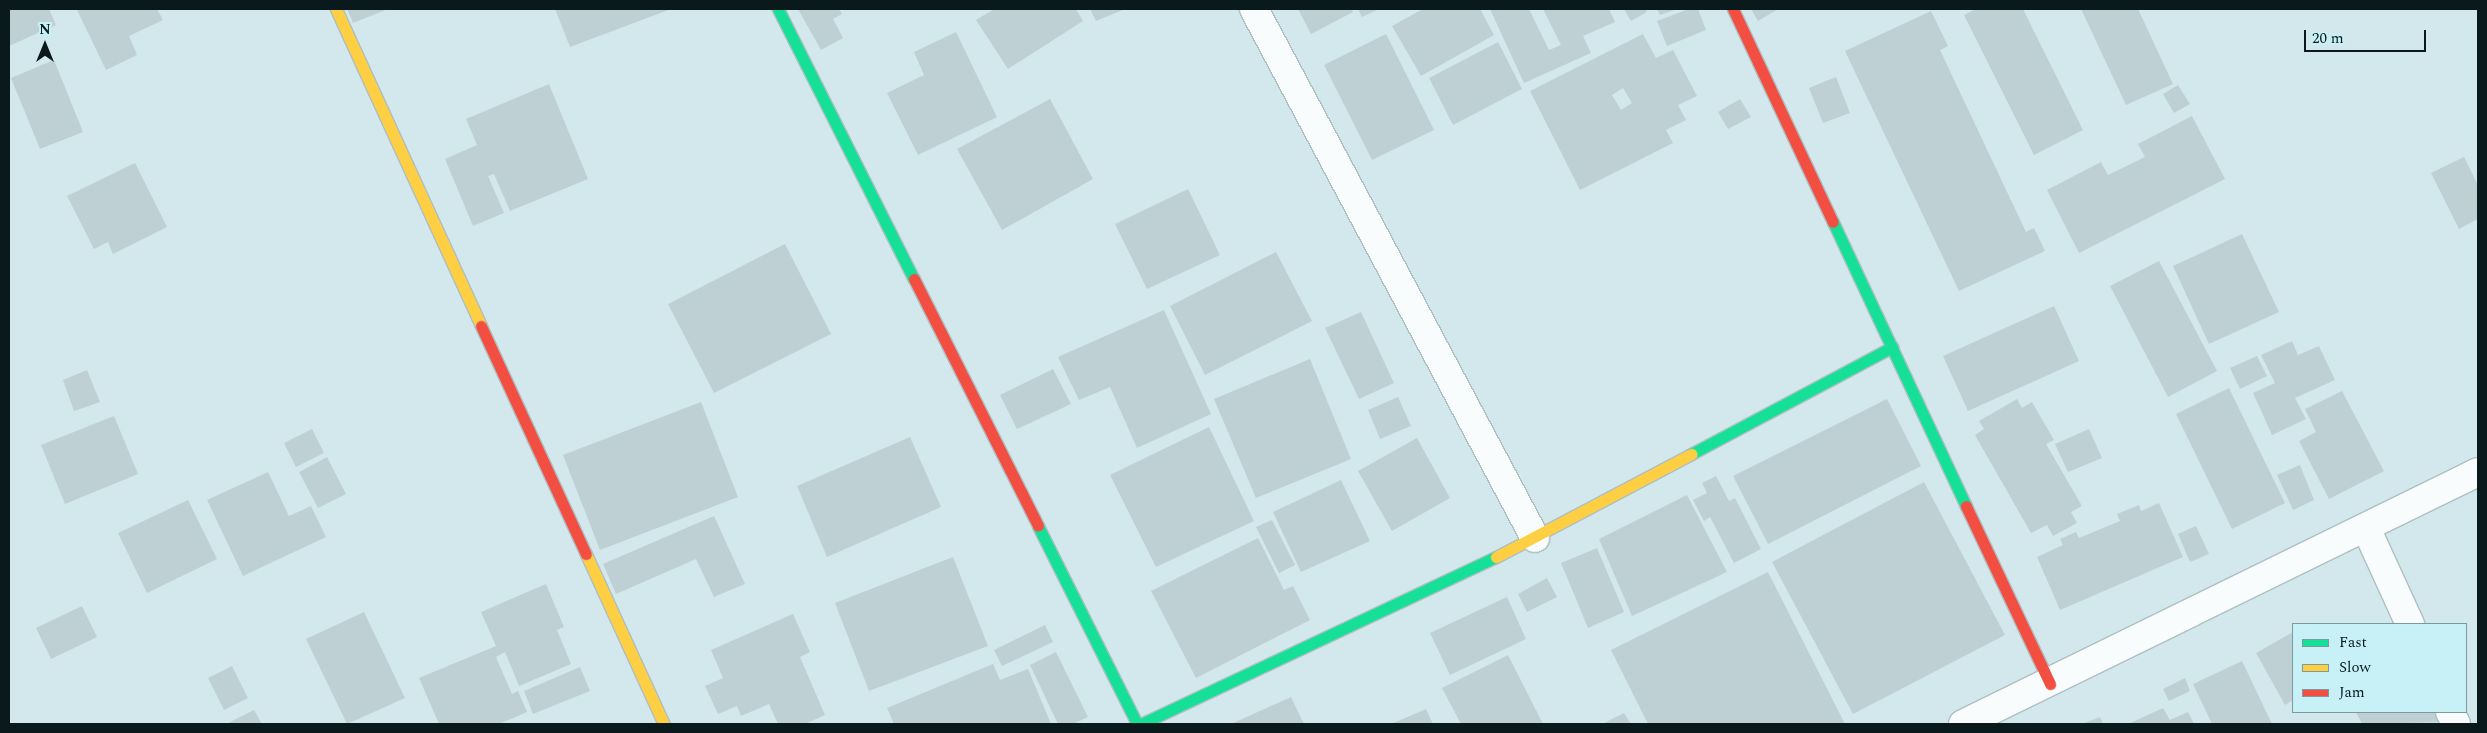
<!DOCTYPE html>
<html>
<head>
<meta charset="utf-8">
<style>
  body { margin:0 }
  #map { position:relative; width:2487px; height:733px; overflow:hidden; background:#d2e8ec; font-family:Spectral,serif }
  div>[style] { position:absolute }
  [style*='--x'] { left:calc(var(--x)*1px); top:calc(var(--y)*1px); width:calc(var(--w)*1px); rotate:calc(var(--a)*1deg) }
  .building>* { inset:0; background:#bfd0d4 }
  .roads { filter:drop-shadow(1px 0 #aebfc2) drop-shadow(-1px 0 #aebfc2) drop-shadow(0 1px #aebfc2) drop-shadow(0 -1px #aebfc2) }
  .street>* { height:28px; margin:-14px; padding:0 14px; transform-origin:14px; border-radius:14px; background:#f8fcfc }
  .fast>* { height:11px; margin:-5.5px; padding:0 5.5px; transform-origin:5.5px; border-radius:5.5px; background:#16e098 }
  .slow>* { height:11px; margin:-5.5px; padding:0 5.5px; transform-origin:5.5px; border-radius:5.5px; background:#ffcf43 }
  .jam>* { height:11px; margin:-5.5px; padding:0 5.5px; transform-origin:5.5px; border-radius:5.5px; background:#f24e42 }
  span { translate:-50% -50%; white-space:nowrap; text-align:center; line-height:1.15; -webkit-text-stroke:5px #c7f0f7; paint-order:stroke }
  .frame { position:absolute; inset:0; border:10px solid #0a191c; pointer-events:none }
  .legend { position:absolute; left:2292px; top:623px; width:175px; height:90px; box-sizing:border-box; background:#c7f0f7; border:1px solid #7b9a9f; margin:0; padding:6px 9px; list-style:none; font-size:15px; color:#0a191c }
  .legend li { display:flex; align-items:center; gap:10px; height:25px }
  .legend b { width:25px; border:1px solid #7b9a9f }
  .north { position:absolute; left:20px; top:20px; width:50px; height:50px; -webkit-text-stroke:4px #c7f0f7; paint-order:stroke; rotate:0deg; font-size:14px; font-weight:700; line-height:20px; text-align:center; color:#0a191c }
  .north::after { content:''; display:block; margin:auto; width:18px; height:22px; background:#0a191c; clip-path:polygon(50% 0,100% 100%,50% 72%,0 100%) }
  .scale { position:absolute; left:2304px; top:30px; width:122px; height:22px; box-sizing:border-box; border:2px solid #0a191c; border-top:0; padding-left:6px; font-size:15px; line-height:18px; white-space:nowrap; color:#0a191c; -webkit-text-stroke:4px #c7f0f7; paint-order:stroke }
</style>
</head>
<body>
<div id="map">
  <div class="building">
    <i style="clip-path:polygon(9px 9px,49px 9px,56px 25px,9px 46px)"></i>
    <i style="clip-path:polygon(157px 9px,163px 20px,129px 36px,137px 55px,106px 70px,77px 10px)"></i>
    <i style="clip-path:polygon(347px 9px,388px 9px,353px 23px)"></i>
    <i style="clip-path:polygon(555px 9px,671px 9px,570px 47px)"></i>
    <i style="clip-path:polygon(798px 9px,839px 9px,842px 14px,833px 19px,843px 38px,821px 50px)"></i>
    <i style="clip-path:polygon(994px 9px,1076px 9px,1083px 21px,1008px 69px,976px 20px)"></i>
    <i style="clip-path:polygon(1090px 9px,1125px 9px,1096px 21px)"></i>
    <i style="clip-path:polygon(1298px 9px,1352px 9px,1353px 12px,1311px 34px)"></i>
    <i style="clip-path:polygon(1358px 9px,1379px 9px,1362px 17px)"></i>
    <i style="clip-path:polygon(1423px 9px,1480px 9px,1494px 35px,1421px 76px,1392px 26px)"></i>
    <i style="clip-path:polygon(1490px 9px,1529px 9px,1549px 50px,1561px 45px,1543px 9px,1609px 9px,1615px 22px,1583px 36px,1591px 53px,1524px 83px)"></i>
    <i style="clip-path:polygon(1624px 9px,1645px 9px,1647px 12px,1631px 21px)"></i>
    <i style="clip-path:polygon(1657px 9px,1677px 9px,1660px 15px)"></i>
    <i style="clip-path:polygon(1689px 9px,1698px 9px,1706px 30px,1667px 46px,1657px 21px)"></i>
    <i style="clip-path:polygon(1751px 9px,1778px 9px,1758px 21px)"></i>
    <i style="clip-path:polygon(1976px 9px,2023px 9px,2083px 130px,2034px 155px,1964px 15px)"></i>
    <i style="clip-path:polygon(2081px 9px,2138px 9px,2173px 84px,2126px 105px)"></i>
    <i style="clip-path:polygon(1931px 11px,1948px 46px,1940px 50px,2026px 232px,2034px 228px,2045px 251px,1959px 291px,1845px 51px)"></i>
    <i style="clip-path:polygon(956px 32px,997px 117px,918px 155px,887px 93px,924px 75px,914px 52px)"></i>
    <i style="clip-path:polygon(1386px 34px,1434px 130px,1372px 160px,1324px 65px)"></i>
    <i style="clip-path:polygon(evenodd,1643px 34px,1656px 58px,1673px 50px,1697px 96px,1678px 105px,1686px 120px,1666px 130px,1673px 143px,1580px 190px,1530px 91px,1643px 34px,1623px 88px,1632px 103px,1621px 110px,1612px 95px,1623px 88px)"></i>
    <i style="clip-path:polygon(1498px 42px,1522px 89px,1453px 125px,1429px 78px)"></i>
    <i style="clip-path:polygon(54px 60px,83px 132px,40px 149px,11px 78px)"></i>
    <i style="clip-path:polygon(1836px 77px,1850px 113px,1823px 123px,1809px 88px)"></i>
    <i style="clip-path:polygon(549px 84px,588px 179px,510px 211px,494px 174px,488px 176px,504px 213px,473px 226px,445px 159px,477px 145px,466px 119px)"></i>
    <i style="clip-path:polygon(2178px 85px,2190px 104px,2174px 113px,2163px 94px)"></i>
    <i style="clip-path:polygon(1050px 99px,1093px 179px,1002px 230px,957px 149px)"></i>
    <i style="clip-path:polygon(1740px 99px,1751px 117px,1728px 129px,1718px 112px)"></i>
    <i style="clip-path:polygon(2192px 116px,2225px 179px,2079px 253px,2047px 190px,2101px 162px,2108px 175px,2145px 157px,2138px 144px)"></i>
    <i style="clip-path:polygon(2464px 157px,2478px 185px,2478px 219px,2459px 229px,2431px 173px)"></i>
    <i style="clip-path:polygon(135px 163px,167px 227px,113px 254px,108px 242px,94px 249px,67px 196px)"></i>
    <i style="clip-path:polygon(1188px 189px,1220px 255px,1147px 289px,1115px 224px)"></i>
    <i style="clip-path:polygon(2242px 234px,2279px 312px,2209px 344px,2173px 266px)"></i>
    <i style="clip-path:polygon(785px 244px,831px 334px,714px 393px,668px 304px)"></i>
    <i style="clip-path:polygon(1276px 252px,1312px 321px,1205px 375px,1170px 306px)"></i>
    <i style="clip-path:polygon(2159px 261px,2217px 371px,2168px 397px,2110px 286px)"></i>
    <i style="clip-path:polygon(2054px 306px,2079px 361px,1968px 411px,1943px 356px)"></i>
    <i style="clip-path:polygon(1164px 310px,1211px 414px,1137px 448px,1110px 387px,1079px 400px,1058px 357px)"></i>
    <i style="clip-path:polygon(1361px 312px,1394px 383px,1359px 399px,1325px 328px)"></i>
    <i style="clip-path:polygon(2292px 341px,2298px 355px,2319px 346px,2335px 380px,2295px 398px,2306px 419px,2272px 435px,2253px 393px,2275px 383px,2261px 355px)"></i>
    <i style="clip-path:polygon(2257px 356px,2267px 376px,2240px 389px,2230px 368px)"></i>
    <i style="clip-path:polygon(1310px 359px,1351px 459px,1256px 498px,1214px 399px)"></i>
    <i style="clip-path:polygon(1053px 369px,1071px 404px,1017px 429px,1000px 395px)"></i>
    <i style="clip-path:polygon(87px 370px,100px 402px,74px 411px,63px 380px)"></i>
    <i style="clip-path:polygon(2229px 388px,2285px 503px,2232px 529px,2176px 414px)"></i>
    <i style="clip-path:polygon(2342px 391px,2384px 471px,2329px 499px,2299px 441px,2316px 432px,2305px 409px)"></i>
    <i style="clip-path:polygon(1398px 397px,1411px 426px,1380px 439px,1368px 410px)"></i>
    <i style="clip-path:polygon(1887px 399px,1921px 466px,1768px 544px,1733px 476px)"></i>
    <i style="clip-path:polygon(2017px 399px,2022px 408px,2032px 402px,2054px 440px,2046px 444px,2082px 506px,2071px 512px,2077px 523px,2053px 536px,2047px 525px,2031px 533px,1975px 435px,1984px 429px,1979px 421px)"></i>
    <i style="clip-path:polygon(701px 402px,738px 497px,600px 550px,563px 455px)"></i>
    <i style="clip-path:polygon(114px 416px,138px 474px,65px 504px,41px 445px)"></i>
    <i style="clip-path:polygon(1209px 427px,1254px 521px,1156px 567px,1110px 475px)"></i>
    <i style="clip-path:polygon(312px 429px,324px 453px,296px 467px,284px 443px)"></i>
    <i style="clip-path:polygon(2089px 429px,2102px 458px,2068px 472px,2055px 444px)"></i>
    <i style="clip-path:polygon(910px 437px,941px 507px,827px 557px,797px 486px)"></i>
    <i style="clip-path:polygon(1417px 438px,1450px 498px,1392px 531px,1358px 471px)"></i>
    <i style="clip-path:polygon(327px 457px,346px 494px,318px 508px,299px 472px)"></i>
    <i style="clip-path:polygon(2300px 465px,2314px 500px,2293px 510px,2277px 475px)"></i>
    <i style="clip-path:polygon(268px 472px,289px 516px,311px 506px,326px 537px,243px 576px,207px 500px)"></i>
    <i style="clip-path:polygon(1716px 476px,1729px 501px,1735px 498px,1761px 549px,1734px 563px,1710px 517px,1704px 521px,1693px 500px,1707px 493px,1702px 483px)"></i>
    <i style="clip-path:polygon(1341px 480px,1370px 541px,1301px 572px,1273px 512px)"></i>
    <i style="clip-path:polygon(1924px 482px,2005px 635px,1853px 714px,1772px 562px)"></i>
    <i style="clip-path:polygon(1687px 495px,1727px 572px,1632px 616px,1599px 539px)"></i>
    <i style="clip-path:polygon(188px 500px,217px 559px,147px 593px,118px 533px)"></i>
    <i style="clip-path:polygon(2159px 503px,2183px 557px,2060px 610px,2037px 557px,2063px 545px,2060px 539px,2076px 532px,2079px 538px,2120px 521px,2117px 514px,2139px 505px,2141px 511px)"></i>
    <i style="clip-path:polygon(714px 516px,745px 584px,714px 597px,696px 559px,616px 594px,603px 564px)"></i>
    <i style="clip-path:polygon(1272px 520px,1295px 565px,1279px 573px,1256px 527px)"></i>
    <i style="clip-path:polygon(2196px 526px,2209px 554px,2190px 562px,2178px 534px)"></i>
    <i style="clip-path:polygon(1258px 538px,1284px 590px,1293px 586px,1310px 620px,1196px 678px,1151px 591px)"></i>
    <i style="clip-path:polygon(1597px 548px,1624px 612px,1588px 628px,1561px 563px)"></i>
    <i style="clip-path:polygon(953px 557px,988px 646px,869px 691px,835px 603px)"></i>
    <i style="clip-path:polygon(1768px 572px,1845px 724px,1648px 724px,1611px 650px)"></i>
    <i style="clip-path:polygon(1547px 578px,1557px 597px,1527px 612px,1518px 594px)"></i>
    <i style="clip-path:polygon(546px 584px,564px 627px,557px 630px,571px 664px,519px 686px,505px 652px,496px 657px,512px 694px,518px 691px,527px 712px,499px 724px,439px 724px,419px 678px,496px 646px,481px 612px)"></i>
    <i style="clip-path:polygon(1507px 597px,1526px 639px,1450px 675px,1430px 633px)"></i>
    <i style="clip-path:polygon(82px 606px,97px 637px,51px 659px,36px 628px)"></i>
    <i style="clip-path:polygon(364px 612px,405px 698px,347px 724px,306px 639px)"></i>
    <i style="clip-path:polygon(793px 614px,810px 652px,800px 657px,825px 715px,805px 724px,778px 724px,769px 704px,741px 716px,737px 706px,718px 714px,705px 686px,723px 678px,711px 650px)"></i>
    <i style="clip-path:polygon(1045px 625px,1053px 642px,1002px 666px,994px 650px)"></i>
    <i style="clip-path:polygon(2293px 632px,2293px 700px,2285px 705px,2256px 653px)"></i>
    <i style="clip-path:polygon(1056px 652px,1088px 717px,1073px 724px,1058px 724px,1030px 665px)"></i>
    <i style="clip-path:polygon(1508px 655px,1543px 724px,1461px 724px,1442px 688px)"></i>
    <i style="clip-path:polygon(2242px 661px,2272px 724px,2212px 724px,2193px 684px)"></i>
    <i style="clip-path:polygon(993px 664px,1000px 680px,1028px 669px,1051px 724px,894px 724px,887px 708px)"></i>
    <i style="clip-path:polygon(232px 666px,248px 698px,224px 710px,208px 678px)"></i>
    <i style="clip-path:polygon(580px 667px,590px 691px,533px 714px,524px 691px)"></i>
    <i style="clip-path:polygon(2185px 678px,2190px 691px,2169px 701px,2163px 689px)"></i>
    <i style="clip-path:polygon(1291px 697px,1304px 724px,1231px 724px)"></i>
    <i style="clip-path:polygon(2163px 708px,2170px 720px,2188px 712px,2194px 724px,2128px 724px)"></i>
    <i style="clip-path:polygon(1426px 709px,1433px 724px,1391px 724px)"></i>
    <i style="clip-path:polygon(254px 710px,262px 724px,226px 724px)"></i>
    <i style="clip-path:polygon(2356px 712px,2437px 712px,2442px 722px,2362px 724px)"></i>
    <i style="clip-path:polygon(1624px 713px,1631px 724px,1602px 724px)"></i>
    <i style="clip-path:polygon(2100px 717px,2103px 724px,2082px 724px)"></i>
  </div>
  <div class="roads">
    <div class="street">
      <i style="--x:1254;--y:9;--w:599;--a:62.02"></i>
      <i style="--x:2366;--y:528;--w:106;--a:65.4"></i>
      <i style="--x:2450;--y:712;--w:13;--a:63"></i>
      <i style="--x:1963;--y:724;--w:573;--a:-26.07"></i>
    </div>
    <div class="fast">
      <i style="--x:778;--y:9;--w:302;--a:63.3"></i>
      <i style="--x:1833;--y:222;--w:314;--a:64.9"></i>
      <i style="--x:1691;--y:454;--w:228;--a:-28"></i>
      <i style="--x:1038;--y:526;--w:221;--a:63.4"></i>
      <i style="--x:1141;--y:724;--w:392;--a:-25.2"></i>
    </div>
    <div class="slow">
      <i style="--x:336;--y:9;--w:349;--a:65.4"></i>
      <i style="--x:586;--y:554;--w:187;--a:65.4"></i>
      <i style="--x:1496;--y:557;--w:221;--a:-27.8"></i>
    </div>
    <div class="jam">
      <i style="--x:1733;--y:9;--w:235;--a:64.9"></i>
      <i style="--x:914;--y:279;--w:276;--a:63.3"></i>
      <i style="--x:481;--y:326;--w:251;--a:65.3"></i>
      <i style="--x:1966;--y:506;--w:197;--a:64.7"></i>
    </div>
  </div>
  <div class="frame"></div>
  <ul class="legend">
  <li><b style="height:6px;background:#16e098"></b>Fast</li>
  <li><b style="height:6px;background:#ffcf43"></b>Slow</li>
  <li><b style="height:6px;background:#f24e42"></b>Jam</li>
  </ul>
  <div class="north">N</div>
  <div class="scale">20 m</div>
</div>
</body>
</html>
